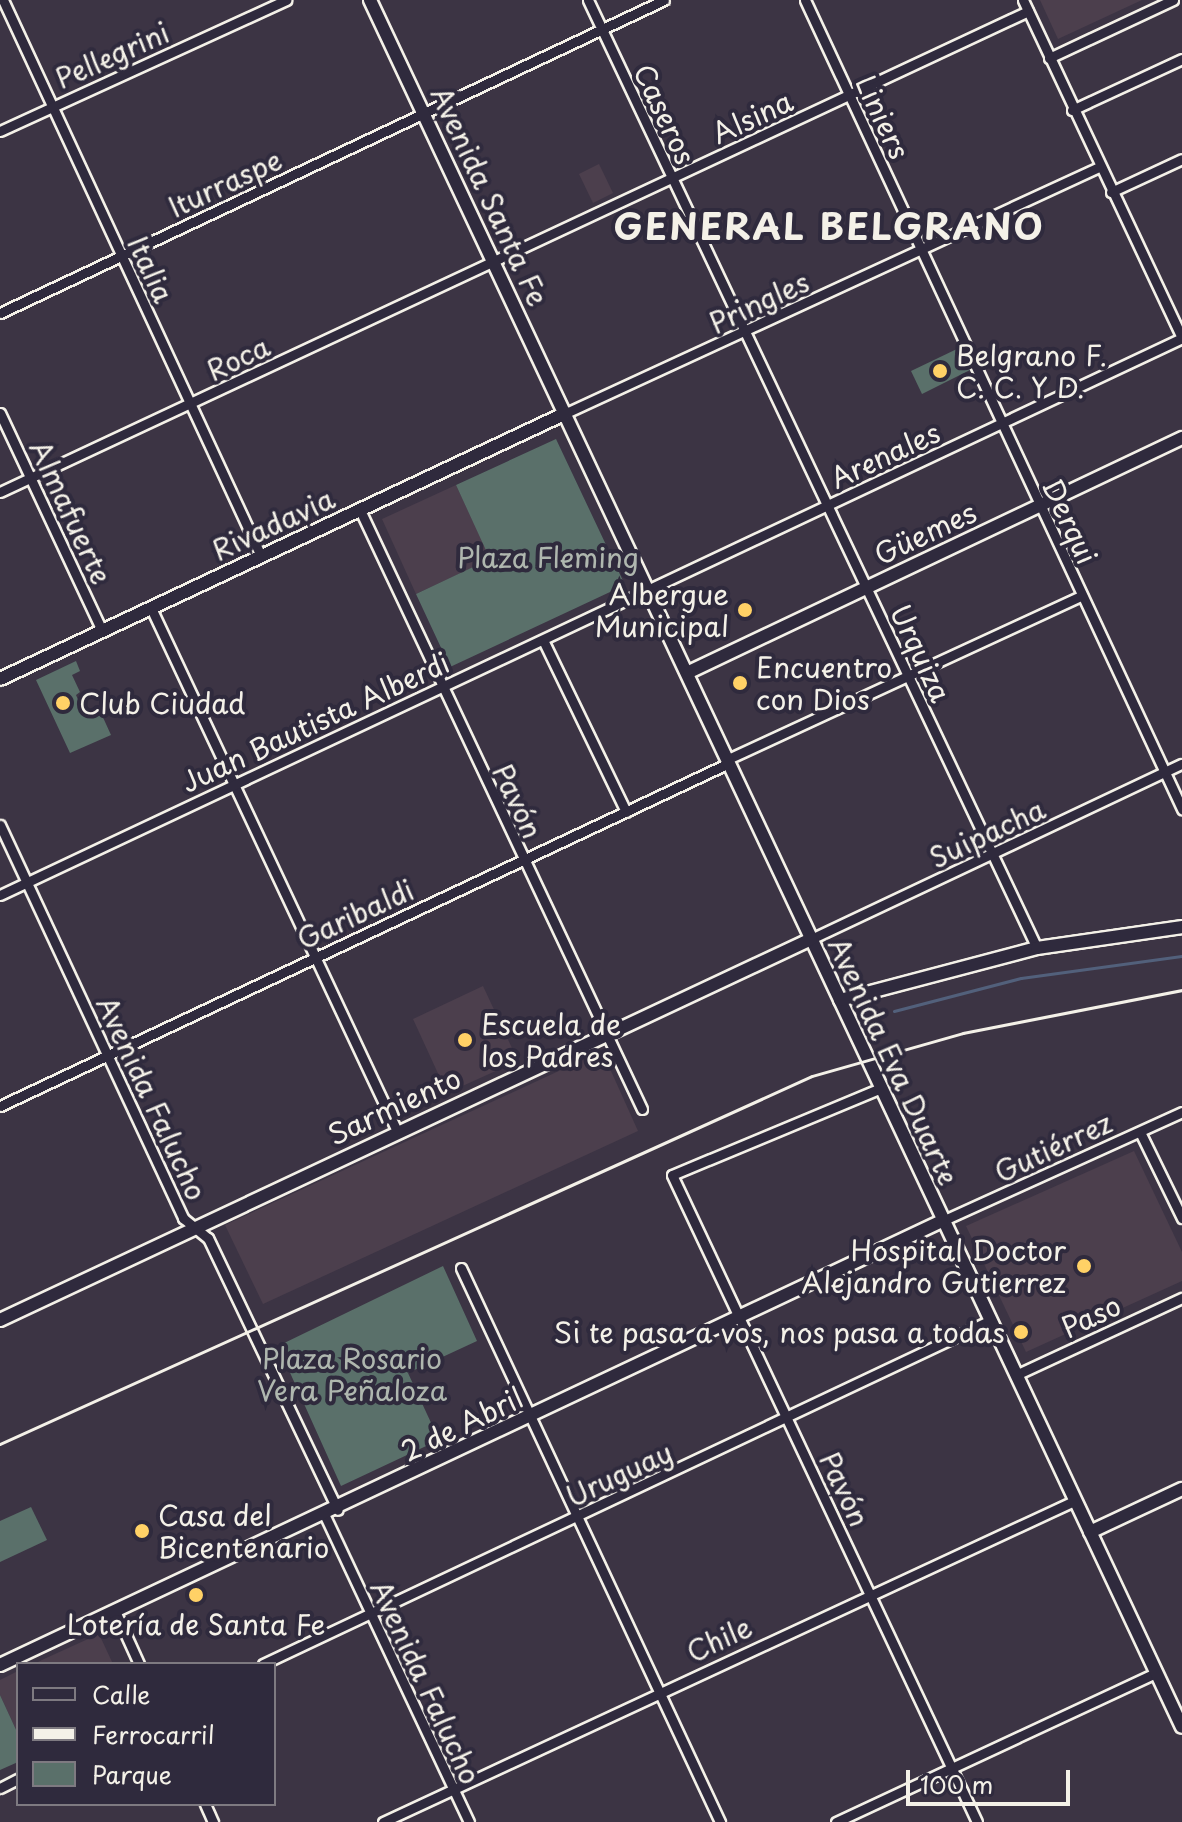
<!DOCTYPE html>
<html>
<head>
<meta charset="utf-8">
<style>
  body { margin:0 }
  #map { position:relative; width:1182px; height:1822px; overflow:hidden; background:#3c3444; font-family:"Playpen Sans",sans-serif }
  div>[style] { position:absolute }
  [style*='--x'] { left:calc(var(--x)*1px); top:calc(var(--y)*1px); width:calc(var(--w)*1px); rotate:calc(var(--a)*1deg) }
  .built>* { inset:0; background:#4c3f4d }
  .green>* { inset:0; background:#5a706a }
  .stream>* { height:3px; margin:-1.5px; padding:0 1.5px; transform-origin:1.5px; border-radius:1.5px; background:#52607b }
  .roads { filter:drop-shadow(2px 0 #f4f1e8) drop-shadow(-2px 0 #f4f1e8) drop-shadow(0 2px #f4f1e8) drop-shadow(0 -2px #f4f1e8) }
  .street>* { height:9px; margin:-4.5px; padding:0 4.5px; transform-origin:4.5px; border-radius:4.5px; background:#2f2a3d }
  .secondary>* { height:12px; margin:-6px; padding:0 6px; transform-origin:6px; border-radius:6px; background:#2f2a3d }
  .rail>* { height:3px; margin:-1.5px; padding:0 1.5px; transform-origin:1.5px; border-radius:1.5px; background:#f4f1e8 }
  .dots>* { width:22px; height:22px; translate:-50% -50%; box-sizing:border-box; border:4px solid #2f2a3d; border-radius:50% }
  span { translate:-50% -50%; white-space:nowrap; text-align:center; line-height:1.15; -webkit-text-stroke:8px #2f2a3d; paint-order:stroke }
  .street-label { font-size:28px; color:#f4f1e8 }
  .poi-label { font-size:28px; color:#f4f1e8 }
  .left { translate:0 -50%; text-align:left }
  .right { translate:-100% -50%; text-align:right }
  .park-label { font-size:28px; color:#afb7af }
  .district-label { font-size:36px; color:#f4f1e8; font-weight:700; letter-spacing:2px }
  .legend { position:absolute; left:16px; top:1662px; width:260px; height:144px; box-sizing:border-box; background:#2f2a3d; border:2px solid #7e7a81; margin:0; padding:10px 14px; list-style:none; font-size:24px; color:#f4f1e8 }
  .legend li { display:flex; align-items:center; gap:16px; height:40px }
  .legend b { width:40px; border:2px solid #7e7a81 }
  .scale { position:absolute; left:906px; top:1770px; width:164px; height:36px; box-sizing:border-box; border:4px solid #f4f1e8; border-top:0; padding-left:10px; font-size:24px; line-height:28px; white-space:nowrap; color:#f4f1e8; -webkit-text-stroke:6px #2f2a3d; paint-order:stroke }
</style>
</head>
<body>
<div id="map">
  <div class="built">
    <i style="clip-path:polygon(1040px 0,1142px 0,1058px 39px)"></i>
    <i style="clip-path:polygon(599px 164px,613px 193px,593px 203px,579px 174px)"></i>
    <i style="clip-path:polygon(456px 485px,491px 559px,416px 594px,382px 519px)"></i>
    <i style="clip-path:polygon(483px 986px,518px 1061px,447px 1093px,413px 1019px)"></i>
    <i style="clip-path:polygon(602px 1051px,638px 1131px,263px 1304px,225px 1225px)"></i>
    <i style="clip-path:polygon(1134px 1151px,1182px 1252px,1182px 1281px,1026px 1352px,966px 1226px)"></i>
    <i style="clip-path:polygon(99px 1634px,113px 1664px,34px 1664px,44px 1659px)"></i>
    <i style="clip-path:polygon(18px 1671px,18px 1734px,0 1695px,0 1680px)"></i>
  </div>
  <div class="green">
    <i style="clip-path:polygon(959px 348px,970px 370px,922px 394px,911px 371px)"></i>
    <i style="clip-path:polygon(556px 439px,625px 585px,450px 667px,416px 594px,490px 559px,456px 485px)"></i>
    <i style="clip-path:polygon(76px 661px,80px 671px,72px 675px,80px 692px,76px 695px,86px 718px,101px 713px,111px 735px,70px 753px,36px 680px)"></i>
    <i style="clip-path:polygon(443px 1266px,477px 1341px,408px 1373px,439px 1440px,341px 1486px,278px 1346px)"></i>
    <i style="clip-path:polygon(31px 1507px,47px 1540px,0 1562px,0 1521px)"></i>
    <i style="clip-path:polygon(0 1695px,18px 1734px,18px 1762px,0 1770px)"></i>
  </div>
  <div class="stream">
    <i style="--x:894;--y:1011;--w:131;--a:-14.6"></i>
    <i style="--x:1021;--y:978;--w:162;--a:-7.8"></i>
  </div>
  <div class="roads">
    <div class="street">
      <i style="--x:3;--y:0;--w:613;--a:65.11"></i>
      <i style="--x:588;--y:0;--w:1049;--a:64.66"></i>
      <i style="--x:805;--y:0;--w:893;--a:65.01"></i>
      <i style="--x:1023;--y:0;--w:374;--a:64.8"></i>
      <i style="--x:1049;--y:58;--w:137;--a:-25.1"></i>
      <i style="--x:1072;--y:110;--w:121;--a:-24.9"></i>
      <i style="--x:0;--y:131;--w:315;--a:-24.6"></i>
      <i style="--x:1111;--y:192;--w:78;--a:-24.9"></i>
      <i style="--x:0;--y:313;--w:734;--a:-25.24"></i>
      <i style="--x:0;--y:413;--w:241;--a:64.9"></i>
      <i style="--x:566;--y:413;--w:587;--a:-24.78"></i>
      <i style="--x:0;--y:492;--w:1135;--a:-25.07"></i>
      <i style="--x:360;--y:510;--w:662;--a:64.79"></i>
      <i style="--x:151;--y:608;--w:578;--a:64.81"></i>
      <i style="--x:543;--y:640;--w:191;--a:64.2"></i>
      <i style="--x:728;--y:759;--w:388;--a:-24.8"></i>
      <i style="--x:0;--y:825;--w:434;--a:65"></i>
      <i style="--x:183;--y:1218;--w:32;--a:39"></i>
      <i style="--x:208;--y:1238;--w:301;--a:64.5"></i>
      <i style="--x:0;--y:895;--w:1307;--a:-25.23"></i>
      <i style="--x:811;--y:939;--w:410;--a:-25.3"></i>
      <i style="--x:881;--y:1088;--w:226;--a:157.4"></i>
      <i style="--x:672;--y:1175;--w:715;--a:64.76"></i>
      <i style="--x:0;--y:1106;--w:806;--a:-25.2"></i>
      <i style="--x:1140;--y:1132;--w:96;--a:64"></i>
      <i style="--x:942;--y:1221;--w:264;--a:-24.4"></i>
      <i style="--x:461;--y:1268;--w:612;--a:64.94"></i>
      <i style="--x:1018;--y:1374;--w:181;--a:-24.9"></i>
      <i style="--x:325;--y:1516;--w:338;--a:64.8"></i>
      <i style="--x:115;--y:1611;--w:58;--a:65.6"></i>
      <i style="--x:263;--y:1664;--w:805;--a:-25.29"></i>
      <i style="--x:0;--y:1788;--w:20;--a:-27"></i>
      <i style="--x:205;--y:1804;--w:20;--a:66"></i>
      <i style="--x:383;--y:1822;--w:764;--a:-24.92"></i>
      <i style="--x:836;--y:1822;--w:354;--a:-25"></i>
    </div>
    <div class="secondary">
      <i style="--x:370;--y:0;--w:1908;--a:64.82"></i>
      <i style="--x:689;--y:672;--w:546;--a:-25.39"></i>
      <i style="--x:0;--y:679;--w:625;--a:-25.17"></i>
      <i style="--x:840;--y:1000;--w:204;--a:-14.8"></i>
      <i style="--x:1037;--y:948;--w:147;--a:-8.2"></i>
      <i style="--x:0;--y:1320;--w:896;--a:-25.16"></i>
      <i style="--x:1090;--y:1532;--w:102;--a:-25.1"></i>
      <i style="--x:0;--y:1665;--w:1041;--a:-25.24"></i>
    </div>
  </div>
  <div class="rail">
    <i style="--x:0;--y:1444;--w:891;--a:-24.38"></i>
    <i style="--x:812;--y:1076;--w:157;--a:-15.9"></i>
    <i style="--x:963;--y:1033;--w:223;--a:-11.1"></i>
  </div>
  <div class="dots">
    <i style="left:940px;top:371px;background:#ffd166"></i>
    <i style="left:745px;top:610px;background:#ffd166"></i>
    <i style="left:740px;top:683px;background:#ffd166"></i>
    <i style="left:63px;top:703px;background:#ffd166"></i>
    <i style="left:465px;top:1040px;background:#ffd166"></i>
    <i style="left:1084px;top:1266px;background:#ffd166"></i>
    <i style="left:1021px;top:1332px;background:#ffd166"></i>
    <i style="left:142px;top:1531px;background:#ffd166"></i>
    <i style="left:196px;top:1595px;background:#ffd166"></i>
  </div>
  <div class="street-label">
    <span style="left:112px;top:55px;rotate:-24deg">Pellegrini</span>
    <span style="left:665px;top:114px;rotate:65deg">Caseros</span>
    <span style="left:752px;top:117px;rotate:-25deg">Alsina</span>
    <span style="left:883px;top:117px;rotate:65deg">Liniers</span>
    <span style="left:225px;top:183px;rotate:-25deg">Iturraspe</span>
    <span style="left:490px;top:196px;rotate:65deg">Avenida Santa Fe</span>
    <span style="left:151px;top:269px;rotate:65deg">Italia</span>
    <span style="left:759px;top:302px;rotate:-25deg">Pringles</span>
    <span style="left:238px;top:358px;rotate:-25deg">Roca</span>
    <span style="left:885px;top:455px;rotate:-25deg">Arenales</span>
    <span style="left:71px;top:512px;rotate:65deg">Almafuerte</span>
    <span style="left:1070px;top:521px;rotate:65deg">Derqui</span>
    <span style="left:273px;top:524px;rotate:-25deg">Rivadavia</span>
    <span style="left:925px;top:533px;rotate:-25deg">Güemes</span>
    <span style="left:921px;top:653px;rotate:65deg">Urquiza</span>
    <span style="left:315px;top:722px;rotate:-25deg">Juan Bautista Alberdi</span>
    <span style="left:518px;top:801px;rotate:65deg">Pavón</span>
    <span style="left:987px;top:833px;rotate:-25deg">Suipacha</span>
    <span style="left:355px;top:914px;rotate:-25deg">Garibaldi</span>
    <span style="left:894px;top:1061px;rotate:65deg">Avenida Eva Duarte</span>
    <span style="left:152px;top:1098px;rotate:65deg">Avenida Falucho</span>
    <span style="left:394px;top:1106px;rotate:-25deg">Sarmiento</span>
    <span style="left:1053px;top:1147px;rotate:-25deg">Gutiérrez</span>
    <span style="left:1091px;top:1316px;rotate:-25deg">Paso</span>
    <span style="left:462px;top:1424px;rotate:-26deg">2 de Abril</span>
    <span style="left:619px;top:1474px;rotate:-25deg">Uruguay</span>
    <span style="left:845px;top:1489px;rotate:65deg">Pavón</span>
    <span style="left:719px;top:1639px;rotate:-25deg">Chile</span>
    <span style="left:426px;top:1682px;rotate:65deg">Avenida Falucho</span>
  </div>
  <div class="poi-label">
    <span class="left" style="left:956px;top:371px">Belgrano F.<br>C. C. Y D.</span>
    <span class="right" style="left:729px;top:610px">Albergue<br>Municipal</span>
    <span class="left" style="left:756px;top:683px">Encuentro<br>con Dios</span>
    <span class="left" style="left:79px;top:703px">Club Ciudad</span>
    <span class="left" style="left:481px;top:1040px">Escuela de<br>los Padres</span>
    <span class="right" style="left:1066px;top:1266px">Hospital Doctor<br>Alejandro Gutierrez</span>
    <span class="right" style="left:1005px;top:1332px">Si te pasa a vos, nos pasa a todas</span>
    <span class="left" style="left:158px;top:1531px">Casa del<br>Bicentenario</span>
    <span style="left:196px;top:1624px">Lotería de Santa Fe</span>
  </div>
  <div class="park-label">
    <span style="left:548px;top:557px">Plaza Fleming</span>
    <span style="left:352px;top:1374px">Plaza Rosario<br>Vera Peñaloza</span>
  </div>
  <div class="district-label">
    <span style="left:829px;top:226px">GENERAL BELGRANO</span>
  </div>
  <ul class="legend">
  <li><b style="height:10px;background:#2f2a3d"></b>Calle</li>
  <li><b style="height:10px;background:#f4f1e8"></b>Ferrocarril</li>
  <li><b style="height:22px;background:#5a706a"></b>Parque</li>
  </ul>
  <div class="scale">100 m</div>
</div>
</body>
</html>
